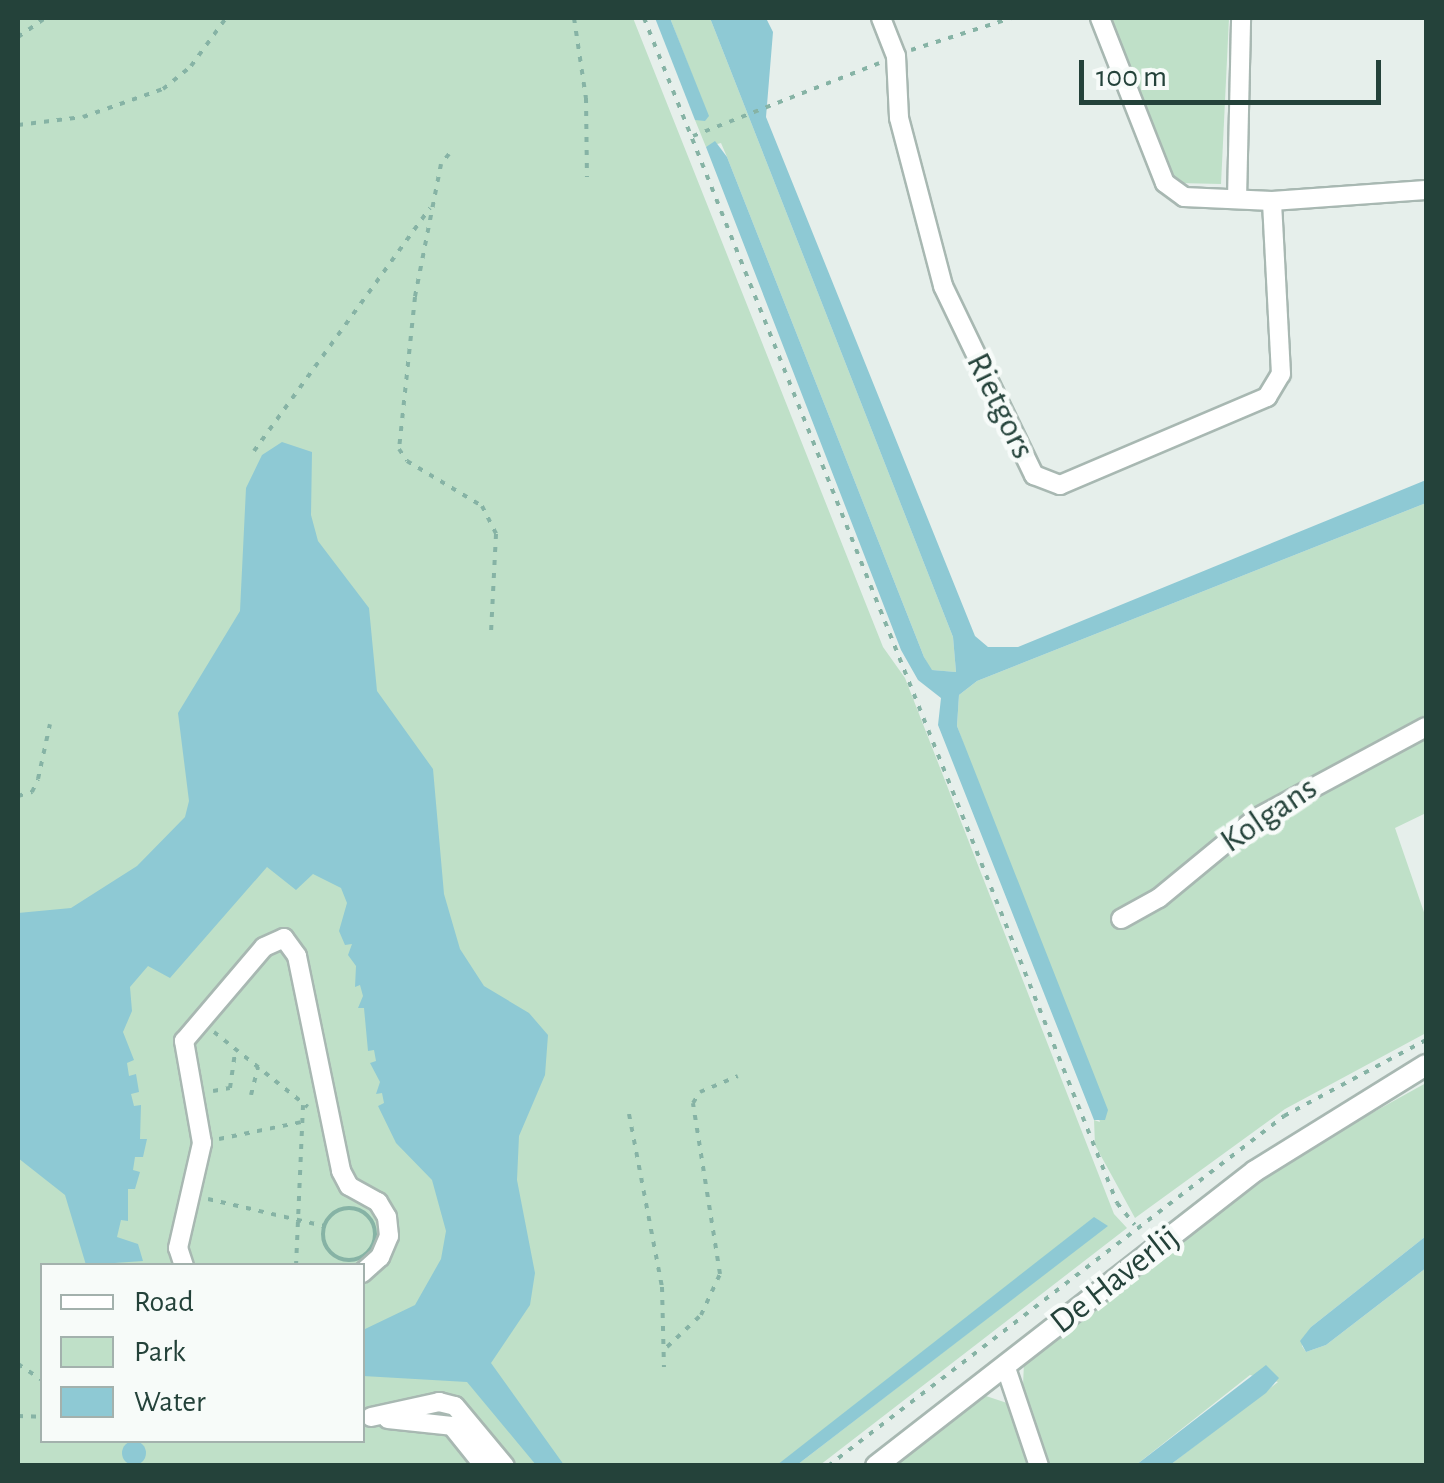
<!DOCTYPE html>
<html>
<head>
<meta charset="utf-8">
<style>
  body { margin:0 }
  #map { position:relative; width:1444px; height:1483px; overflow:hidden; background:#e6efeb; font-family:"Alegreya Sans",sans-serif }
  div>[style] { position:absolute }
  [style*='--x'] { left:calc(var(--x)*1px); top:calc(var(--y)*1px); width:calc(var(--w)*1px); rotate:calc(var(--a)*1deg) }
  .green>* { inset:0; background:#bfe0c8 }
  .water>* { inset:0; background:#8ec9d4 }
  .round { border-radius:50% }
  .path>* { height:4px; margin-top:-2px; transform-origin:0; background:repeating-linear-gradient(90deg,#86b3a5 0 5px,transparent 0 13px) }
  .path>.ring { margin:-2px; padding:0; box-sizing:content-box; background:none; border:4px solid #86b3a5; border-radius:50% }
  .roads { filter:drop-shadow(2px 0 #a8b8b2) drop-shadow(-2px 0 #a8b8b2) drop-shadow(0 2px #a8b8b2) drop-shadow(0 -2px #a8b8b2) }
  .minor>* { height:18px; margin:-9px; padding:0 9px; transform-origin:9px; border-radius:9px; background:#fff }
  .tertiary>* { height:20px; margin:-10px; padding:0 10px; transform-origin:10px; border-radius:10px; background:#fff }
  span { translate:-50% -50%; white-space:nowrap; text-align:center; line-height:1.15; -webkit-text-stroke:9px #f7fbf9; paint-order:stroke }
  .street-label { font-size:35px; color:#24423a }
  .frame { position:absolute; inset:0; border:20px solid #24423a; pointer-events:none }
  .legend { position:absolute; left:40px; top:1263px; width:325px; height:180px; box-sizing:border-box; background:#f7fbf9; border:2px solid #a3b1ad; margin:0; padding:12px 18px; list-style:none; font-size:30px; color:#24423a }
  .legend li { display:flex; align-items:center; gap:20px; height:50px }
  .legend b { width:50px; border:2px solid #a3b1ad }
  .scale { position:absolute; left:1079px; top:60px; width:302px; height:45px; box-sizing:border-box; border:5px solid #24423a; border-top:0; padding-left:12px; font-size:30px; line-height:35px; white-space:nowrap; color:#24423a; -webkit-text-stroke:8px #f7fbf9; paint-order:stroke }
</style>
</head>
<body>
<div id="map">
  <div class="green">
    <i style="clip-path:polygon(evenodd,18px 18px,633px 18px,883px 647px,905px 678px,1114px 1214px,1127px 1228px,820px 1465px,797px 1465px,1108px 1225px,787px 1465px,18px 1465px,18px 18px,42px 1266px,362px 1266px,362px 1440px,42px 1440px,42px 1266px)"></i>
    <i style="clip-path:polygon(670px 18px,710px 18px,953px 637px,956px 672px,931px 670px,924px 657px,727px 157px,721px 143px,706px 147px,695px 120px,708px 116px)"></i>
    <i style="clip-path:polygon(1109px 18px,1229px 18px,1221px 184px,1178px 183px,1167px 176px)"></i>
    <i style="clip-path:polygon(1426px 503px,1426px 813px,1395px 828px,1426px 918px,1426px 1033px,1285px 1109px,1135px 1218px,1095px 1145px,1094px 1120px,1100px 1122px,957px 726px,959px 695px,977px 681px)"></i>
    <i style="clip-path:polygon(1426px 1083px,1426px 1236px,1311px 1327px,1302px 1346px,1306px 1352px,1326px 1345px,1426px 1268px,1426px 1465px,1170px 1465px,1278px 1382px,1250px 1375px,1136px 1465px,1047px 1465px,1023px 1386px,1024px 1362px,1298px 1154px)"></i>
    <i style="clip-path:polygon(983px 1395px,1007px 1403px,1015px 1414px,1030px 1466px,892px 1466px)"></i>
  </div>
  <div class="water">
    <i style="clip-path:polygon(655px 18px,670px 18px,709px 116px,705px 121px,695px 120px)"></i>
    <i style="clip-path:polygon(710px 18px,766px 18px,773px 32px,766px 117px,975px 636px,988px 647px,1018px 647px,1426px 480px,1426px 503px,977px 681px,959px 695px,957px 726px,1108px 1110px,1105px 1120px,1094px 1120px,938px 725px,941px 698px,918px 680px,901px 650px,706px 147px,715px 141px,727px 157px,924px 657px,932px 670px,956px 672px,953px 637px)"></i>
    <i style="clip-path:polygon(282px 442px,312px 452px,311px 515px,318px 541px,369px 608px,377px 691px,433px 769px,444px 894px,460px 949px,484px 986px,529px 1013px,548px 1035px,545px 1075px,519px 1136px,517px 1180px,535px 1273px,530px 1305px,491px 1363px,564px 1465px,536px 1465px,467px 1382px,363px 1376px,363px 1330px,415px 1305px,441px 1259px,446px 1231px,432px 1180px,396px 1143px,378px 1106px,384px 1103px,382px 1093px,376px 1094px,380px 1082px,370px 1063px,376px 1061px,374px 1050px,368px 1051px,364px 1008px,358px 1008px,363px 996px,360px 985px,355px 987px,356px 966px,348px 955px,352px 944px,345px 945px,339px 931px,347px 903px,341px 888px,313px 874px,296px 890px,267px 867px,170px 978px,148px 966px,130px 987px,132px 1011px,123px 1032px,134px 1060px,127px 1063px,129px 1076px,136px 1074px,139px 1092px,131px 1094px,134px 1106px,141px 1105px,140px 1139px,147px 1139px,143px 1157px,135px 1157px,133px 1170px,140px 1172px,135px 1189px,128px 1189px,128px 1221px,121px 1220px,117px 1237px,138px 1244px,143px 1261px,86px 1265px,65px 1195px,18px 1158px,18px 913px,71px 908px,137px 866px,185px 817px,189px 801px,178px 713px,240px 611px,246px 488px,262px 455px)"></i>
    <i style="clip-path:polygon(1094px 1217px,1108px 1226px,797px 1465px,777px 1465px)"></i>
    <i style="clip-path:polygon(1426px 1236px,1426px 1268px,1326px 1345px,1306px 1352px,1300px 1341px,1311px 1327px)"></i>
    <i style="clip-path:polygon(1266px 1365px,1279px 1378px,1266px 1393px,1170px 1465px,1136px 1465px)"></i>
    <i class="round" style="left:122px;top:1441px;width:24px;height:24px"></i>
  </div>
  <div class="path">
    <i style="--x:574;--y:18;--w:81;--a:81.5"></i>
    <i style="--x:586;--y:98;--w:79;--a:89.3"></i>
    <i style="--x:644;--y:18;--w:1276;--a:68.24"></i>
    <i style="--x:1117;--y:1203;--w:28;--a:51"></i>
    <i style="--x:18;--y:37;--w:33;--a:-35"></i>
    <i style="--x:911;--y:50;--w:105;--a:-17.7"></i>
    <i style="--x:18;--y:125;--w:65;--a:-7"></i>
    <i style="--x:83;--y:117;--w:85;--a:-19.3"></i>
    <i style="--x:163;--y:89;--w:36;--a:-39"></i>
    <i style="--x:191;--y:66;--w:59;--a:-53.9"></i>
    <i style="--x:693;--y:136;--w:200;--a:-21.4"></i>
    <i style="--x:449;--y:154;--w:13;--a:129"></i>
    <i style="--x:441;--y:164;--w:136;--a:101.1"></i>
    <i style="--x:415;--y:297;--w:153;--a:96"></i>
    <i style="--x:399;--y:449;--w:14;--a:56"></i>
    <i style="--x:407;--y:461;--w:87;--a:31"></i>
    <i style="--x:482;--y:506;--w:31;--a:63"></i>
    <i style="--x:496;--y:534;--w:98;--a:92.9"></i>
    <i style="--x:254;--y:451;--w:300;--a:-54.1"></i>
    <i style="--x:18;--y:796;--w:15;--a:-16"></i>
    <i style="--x:32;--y:792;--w:14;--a:-65"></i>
    <i style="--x:38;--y:779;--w:56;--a:-77.7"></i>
    <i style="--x:214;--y:1032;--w:120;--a:38.6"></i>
    <i style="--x:213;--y:1091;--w:17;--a:-10"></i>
    <i style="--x:230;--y:1088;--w:37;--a:-82"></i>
    <i style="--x:251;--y:1095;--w:29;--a:-76"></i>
    <i style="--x:629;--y:1114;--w:176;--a:79.2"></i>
    <i style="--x:662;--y:1287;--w:80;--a:88.6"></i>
    <i style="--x:219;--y:1139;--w:85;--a:-11.6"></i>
    <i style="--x:208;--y:1199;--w:119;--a:13.1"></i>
    <i class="ring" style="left:323px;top:1208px;width:48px;height:48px"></i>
    <i style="--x:296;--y:1266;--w:161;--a:-87.5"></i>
    <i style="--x:667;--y:1347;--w:47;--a:-43.3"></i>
    <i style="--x:701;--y:1315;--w:45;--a:-65.1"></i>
    <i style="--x:720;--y:1274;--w:173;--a:-99"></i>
    <i style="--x:693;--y:1103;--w:13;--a:-58"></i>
    <i style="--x:700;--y:1092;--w:41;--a:-22.8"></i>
    <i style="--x:18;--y:1364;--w:29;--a:34"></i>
    <i style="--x:18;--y:1416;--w:24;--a:2"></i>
    <i style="--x:828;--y:1466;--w:575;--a:-37.51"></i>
    <i style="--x:1284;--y:1116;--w:161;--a:-28.2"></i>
  </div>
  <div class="roads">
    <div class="minor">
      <i style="--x:881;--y:18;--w:41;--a:68.5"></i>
      <i style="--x:896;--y:56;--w:62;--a:87.2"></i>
      <i style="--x:899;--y:118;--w:174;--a:75.3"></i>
      <i style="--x:943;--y:286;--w:210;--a:64.3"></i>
      <i style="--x:1034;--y:475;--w:28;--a:21"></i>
      <i style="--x:1060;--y:485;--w:225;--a:-23"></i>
      <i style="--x:1267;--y:397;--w:27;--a:-59"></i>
      <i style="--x:1281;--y:374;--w:173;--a:-93"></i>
      <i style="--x:1100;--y:18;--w:177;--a:68.5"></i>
      <i style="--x:1165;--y:183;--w:24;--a:36"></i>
      <i style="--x:1184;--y:197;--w:88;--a:2.6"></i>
      <i style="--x:1272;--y:201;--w:154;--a:-4.1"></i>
      <i style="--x:1237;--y:199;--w:181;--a:-88.7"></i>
      <i style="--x:1121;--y:919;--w:43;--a:-28.9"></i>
      <i style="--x:1159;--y:898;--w:124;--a:-39.5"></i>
      <i style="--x:1255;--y:819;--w:194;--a:-28.3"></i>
      <i style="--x:184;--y:1266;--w:19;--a:-108"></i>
      <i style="--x:178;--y:1248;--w:108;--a:-77.1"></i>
      <i style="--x:202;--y:1143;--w:104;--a:-100"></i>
      <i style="--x:184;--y:1041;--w:123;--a:-49.6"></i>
      <i style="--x:264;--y:947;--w:22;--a:-24"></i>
      <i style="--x:284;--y:938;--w:22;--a:54"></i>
      <i style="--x:297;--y:956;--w:219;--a:78.4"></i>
      <i style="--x:341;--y:1171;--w:17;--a:62"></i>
      <i style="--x:349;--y:1186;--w:33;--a:29"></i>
      <i style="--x:378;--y:1202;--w:17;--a:59"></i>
      <i style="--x:387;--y:1217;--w:19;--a:84"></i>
      <i style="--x:389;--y:1236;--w:23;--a:113"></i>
      <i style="--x:380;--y:1257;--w:24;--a:138"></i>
      <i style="--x:1005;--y:1365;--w:107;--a:71.4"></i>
      <i style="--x:371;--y:1417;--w:70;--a:-12.4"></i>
      <i style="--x:439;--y:1402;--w:16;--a:14"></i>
      <i style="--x:455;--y:1406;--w:78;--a:50.2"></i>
      <i style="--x:388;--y:1419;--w:64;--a:6.2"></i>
      <i style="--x:452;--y:1426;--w:51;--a:51.3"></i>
    </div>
    <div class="tertiary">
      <i style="--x:876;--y:1466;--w:480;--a:-37.9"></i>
      <i style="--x:1255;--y:1171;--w:201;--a:-31.8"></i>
    </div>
  </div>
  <div class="street-label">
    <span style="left:1000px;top:406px;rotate:64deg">Rietgors</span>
    <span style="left:1269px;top:815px;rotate:-34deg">Kolgans</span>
    <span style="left:1115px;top:1280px;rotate:-38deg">De Haverlij</span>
  </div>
  <div class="frame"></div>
  <ul class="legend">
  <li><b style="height:12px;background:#fff"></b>Road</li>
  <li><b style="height:28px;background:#bfe0c8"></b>Park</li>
  <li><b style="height:28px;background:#8ec9d4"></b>Water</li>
  </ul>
  <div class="scale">100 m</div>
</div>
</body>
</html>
